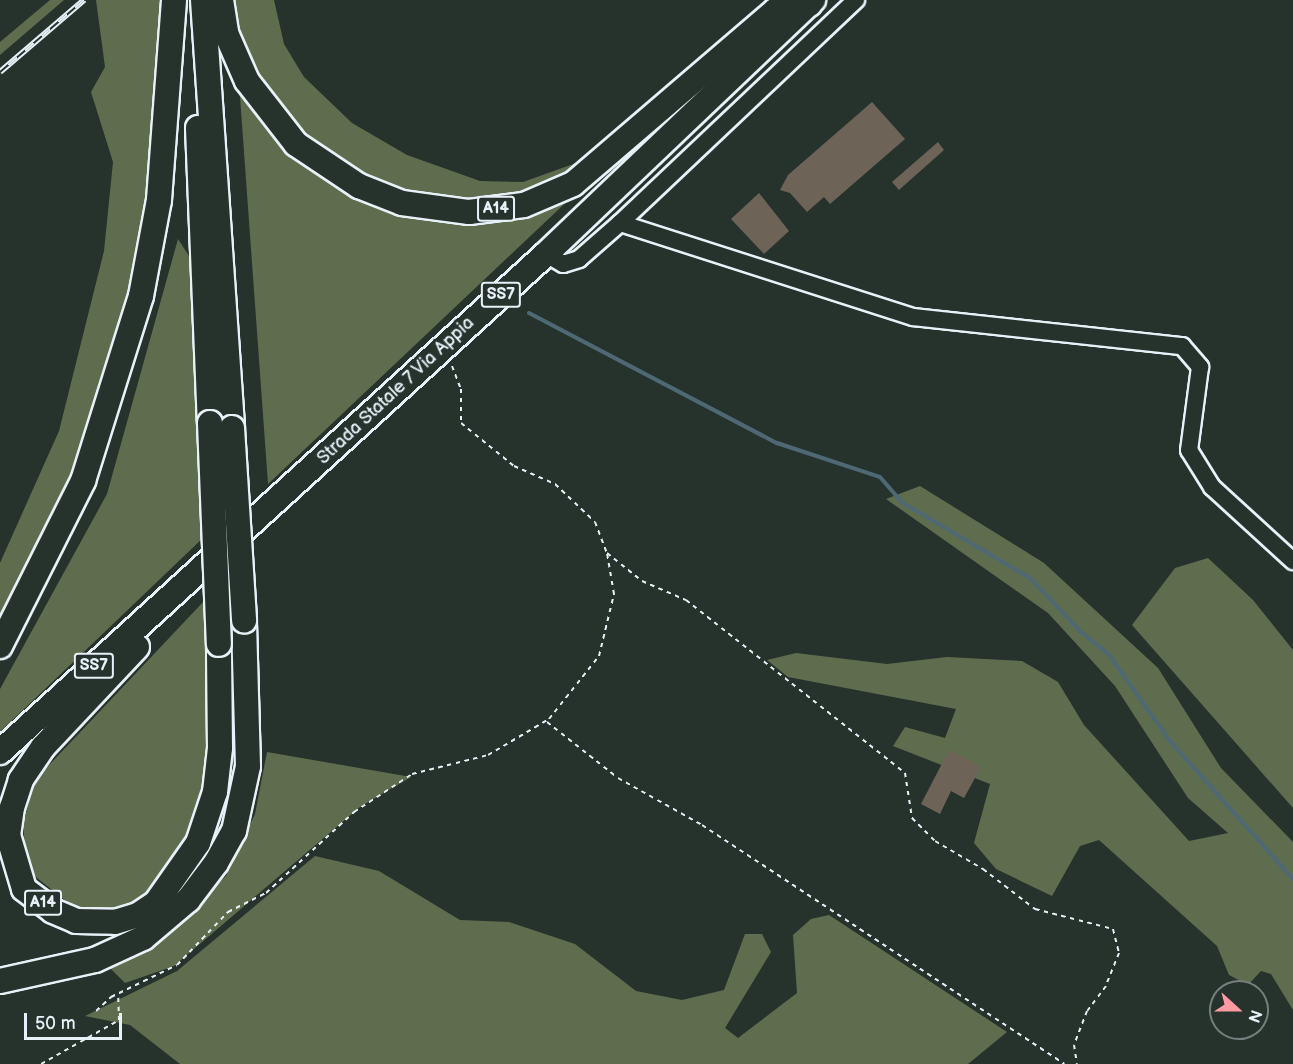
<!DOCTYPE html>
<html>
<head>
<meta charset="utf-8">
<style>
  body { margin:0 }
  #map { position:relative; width:1293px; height:1064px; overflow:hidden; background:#26332d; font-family:"Balsamiq Sans",sans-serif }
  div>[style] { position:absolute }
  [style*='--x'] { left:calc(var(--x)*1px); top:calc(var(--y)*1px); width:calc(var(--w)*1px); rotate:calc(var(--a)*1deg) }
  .green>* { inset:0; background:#5f6d4f }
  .stream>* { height:4px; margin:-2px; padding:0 2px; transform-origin:2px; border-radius:2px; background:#4f6974 }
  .building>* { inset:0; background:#6e6357 }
  .path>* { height:2px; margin-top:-1px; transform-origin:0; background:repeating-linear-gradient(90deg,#e8f1f8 0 4.5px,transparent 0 9px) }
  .roads { filter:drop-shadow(2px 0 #e8f1f8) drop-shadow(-2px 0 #e8f1f8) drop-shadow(0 2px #e8f1f8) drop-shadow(0 -2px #e8f1f8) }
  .minor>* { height:16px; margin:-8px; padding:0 8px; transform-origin:8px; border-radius:8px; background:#26332d }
  .highway>* { height:24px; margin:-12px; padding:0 12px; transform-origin:12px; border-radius:12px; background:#26332d }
  .rail>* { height:6px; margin-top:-3px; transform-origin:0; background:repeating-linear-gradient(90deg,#26332d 0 11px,#e8f1f8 0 22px); box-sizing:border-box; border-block:2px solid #e8f1f8 }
  .bridges { filter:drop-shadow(2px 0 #e8f1f8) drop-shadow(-2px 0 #e8f1f8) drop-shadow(0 2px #e8f1f8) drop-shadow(0 -2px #e8f1f8) }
  .highway-bridge>* { height:24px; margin:-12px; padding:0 12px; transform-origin:12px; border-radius:12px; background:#26332d }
  span { translate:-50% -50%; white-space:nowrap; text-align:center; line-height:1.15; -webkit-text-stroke:6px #26332d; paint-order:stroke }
  .shield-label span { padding:2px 4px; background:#26332d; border:2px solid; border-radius:4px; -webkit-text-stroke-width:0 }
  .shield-label { font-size:16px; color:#e8f1f8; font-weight:700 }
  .street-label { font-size:18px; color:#e8f1f8 }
  .north { position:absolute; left:1209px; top:980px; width:60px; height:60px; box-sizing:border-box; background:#26332d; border:2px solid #747f7e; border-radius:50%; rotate:111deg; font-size:16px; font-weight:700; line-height:24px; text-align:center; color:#e8f1f8 }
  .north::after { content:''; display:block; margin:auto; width:21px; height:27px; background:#ff9aa2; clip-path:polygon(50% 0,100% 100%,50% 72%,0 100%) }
  .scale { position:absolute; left:24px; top:1013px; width:98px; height:27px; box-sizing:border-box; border:3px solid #e8f1f8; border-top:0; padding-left:8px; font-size:18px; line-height:21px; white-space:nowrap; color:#e8f1f8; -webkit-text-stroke:4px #26332d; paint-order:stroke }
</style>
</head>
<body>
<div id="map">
  <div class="green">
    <i style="clip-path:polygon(50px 0,64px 0,0 55px,0 42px)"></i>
    <i style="clip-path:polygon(96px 0,165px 0,149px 263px,84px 477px,0 643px,0 563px,59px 431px,104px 251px,113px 162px,91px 92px,105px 67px)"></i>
    <i style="clip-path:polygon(235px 0,274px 0,284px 44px,304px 77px,352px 123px,407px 155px,480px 181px,523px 182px,579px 162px,596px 167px,522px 204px,435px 207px,330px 161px,273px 104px,238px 30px)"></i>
    <i style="clip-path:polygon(238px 69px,304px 152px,405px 208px,577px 192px,268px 484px)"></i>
    <i style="clip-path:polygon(178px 239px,191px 259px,205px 536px,0 732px,0 689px,107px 494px)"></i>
    <i style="clip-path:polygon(920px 486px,1044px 563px,1158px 668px,1221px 768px,1293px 842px,1293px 1010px,1271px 974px,1261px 971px,1248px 985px,1229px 975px,1217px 946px,1099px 840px,1080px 846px,1052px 896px,996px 869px,974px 843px,990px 784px,893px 746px,905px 727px,945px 738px,956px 709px,788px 677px,767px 660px,796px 653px,887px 664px,947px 657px,1022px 661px,1058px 682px,1084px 725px,1189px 841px,1228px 833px,1188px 798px,1115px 686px,1048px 613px,886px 499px)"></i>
    <i style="clip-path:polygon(1208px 558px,1253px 600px,1293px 650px,1293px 808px,1132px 625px,1175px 568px)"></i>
    <i style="clip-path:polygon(205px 600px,212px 753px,207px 809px,145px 909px,80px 912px,27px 870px,23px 824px,35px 780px)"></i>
    <i style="clip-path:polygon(267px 752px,411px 777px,360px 807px,174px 966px,125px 983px,108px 966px,161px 939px,226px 876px,255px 814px)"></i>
    <i style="clip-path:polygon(315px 856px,379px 871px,460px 920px,509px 922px,575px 944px,636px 991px,682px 1000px,724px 990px,745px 934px,762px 934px,771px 952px,725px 1028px,738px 1038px,797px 993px,793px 935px,811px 919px,829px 915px,1007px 1032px,968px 1064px,180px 1064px,130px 1025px,85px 1016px,177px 971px)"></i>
  </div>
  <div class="stream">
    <i style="--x:529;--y:313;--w:280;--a:27.7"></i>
    <i style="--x:777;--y:443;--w:108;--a:18.3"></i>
    <i style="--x:880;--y:477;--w:35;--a:49"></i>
    <i style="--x:903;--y:503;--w:147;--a:30.6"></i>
    <i style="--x:1030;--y:578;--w:74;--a:46.6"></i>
    <i style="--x:1081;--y:632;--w:36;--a:39"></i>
    <i style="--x:1109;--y:655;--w:105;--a:54.7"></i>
    <i style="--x:1170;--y:741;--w:185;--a:48.3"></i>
  </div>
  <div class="building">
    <i style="clip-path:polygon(872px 102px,905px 139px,830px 204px,824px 197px,807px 212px,790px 193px,780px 190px,788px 175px)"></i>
    <i style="clip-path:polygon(938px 142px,944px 150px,899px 190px,892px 182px)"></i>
    <i style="clip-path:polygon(759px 193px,789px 231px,764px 254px,731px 219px)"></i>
    <i style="clip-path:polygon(949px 750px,981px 767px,964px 798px,951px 791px,940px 814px,921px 804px)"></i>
  </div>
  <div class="path">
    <i style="--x:452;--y:366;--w:25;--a:69"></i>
    <i style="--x:461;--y:389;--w:34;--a:90"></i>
    <i style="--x:461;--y:423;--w:68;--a:39.1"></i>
    <i style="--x:514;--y:466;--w:45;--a:23.7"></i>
    <i style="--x:555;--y:484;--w:55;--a:43.5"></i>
    <i style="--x:595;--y:522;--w:33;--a:69"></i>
    <i style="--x:607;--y:553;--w:45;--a:38.7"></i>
    <i style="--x:642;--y:581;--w:48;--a:23.4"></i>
    <i style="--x:686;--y:600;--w:279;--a:38.3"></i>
    <i style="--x:905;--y:773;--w:46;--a:81.2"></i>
    <i style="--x:912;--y:818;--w:33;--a:45"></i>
    <i style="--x:935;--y:841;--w:56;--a:30.3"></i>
    <i style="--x:983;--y:869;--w:66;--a:37.6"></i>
    <i style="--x:1035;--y:909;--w:81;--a:14.4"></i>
    <i style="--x:1113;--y:929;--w:25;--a:76"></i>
    <i style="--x:1119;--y:953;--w:35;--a:112"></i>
    <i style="--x:1106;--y:986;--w:31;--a:127"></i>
    <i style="--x:1087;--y:1011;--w:36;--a:111"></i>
    <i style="--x:1074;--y:1045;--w:19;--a:81"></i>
    <i style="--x:547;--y:722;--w:90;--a:38.3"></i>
    <i style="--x:618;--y:778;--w:96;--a:29.2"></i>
    <i style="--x:702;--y:825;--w:434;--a:33.4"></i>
    <i style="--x:96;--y:1011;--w:21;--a:-43"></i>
    <i style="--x:111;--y:997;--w:73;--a:-25.9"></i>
    <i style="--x:177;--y:965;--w:74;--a:-46.1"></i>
    <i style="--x:228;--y:912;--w:42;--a:-26.6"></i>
    <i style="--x:266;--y:893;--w:120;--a:-42.6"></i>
    <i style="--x:354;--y:812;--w:69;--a:-33.2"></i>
    <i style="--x:412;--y:774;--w:78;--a:-14"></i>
    <i style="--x:488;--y:755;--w:71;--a:-30.5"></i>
    <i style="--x:549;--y:719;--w:80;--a:-51.6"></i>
    <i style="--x:599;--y:656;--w:64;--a:-76.4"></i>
    <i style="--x:614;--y:594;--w:42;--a:-99.7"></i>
    <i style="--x:41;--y:1064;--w:90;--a:-29.4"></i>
    <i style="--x:119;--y:1020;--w:27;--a:-92"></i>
  </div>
  <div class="roads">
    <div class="minor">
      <i style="--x:620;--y:223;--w:325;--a:-43.4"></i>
      <i style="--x:546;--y:254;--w:20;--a:30"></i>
      <i style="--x:563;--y:264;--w:17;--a:-17"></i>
      <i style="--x:579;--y:259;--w:55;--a:-41.3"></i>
      <i style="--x:620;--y:223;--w:308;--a:17.8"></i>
      <i style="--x:913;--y:317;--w:271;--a:6.2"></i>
      <i style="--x:1182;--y:346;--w:28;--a:49"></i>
      <i style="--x:1200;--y:367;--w:84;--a:97.5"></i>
      <i style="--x:1189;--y:450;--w:44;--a:58.1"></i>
      <i style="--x:1212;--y:487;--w:110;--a:42.4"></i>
    </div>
    <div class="highway">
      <i style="--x:203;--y:0;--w:429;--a:86.1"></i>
      <i style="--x:221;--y:0;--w:33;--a:81"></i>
      <i style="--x:226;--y:33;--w:52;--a:66.4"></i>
      <i style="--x:247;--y:81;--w:80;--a:52.1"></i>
      <i style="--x:296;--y:144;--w:76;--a:33.7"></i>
      <i style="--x:359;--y:186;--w:46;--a:21.6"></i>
      <i style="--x:402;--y:203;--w:68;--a:7.7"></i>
      <i style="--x:469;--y:212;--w:55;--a:-7.3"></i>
      <i style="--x:524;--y:205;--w:53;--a:-23.2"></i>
      <i style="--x:573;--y:184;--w:267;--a:-40.6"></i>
      <i style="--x:776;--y:10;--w:34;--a:-10"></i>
      <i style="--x:198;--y:128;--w:295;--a:87.7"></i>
      <i style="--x:0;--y:646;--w:185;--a:-63.3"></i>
      <i style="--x:83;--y:481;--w:194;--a:-72.6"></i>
      <i style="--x:141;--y:296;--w:98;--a:-79.4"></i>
      <i style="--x:159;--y:200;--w:201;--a:-85.7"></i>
      <i style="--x:137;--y:647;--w:137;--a:133.2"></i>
      <i style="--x:43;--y:747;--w:40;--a:124"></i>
      <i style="--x:21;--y:780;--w:28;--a:108"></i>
      <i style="--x:12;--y:807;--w:28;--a:98"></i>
      <i style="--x:8;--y:835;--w:56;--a:73.5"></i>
      <i style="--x:24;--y:889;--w:36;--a:37"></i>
      <i style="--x:53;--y:911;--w:25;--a:23"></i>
      <i style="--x:76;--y:921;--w:39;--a:1"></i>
      <i style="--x:115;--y:922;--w:24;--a:-17"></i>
      <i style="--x:138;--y:915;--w:22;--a:-34"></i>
      <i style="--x:156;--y:903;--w:73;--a:-55"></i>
      <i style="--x:198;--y:843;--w:54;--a:-71.6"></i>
      <i style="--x:215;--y:792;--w:44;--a:-83.5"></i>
      <i style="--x:220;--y:748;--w:104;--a:-90.6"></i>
      <i style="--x:0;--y:752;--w:739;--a:-42.37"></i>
      <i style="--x:546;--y:254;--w:369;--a:-43.6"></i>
      <i style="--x:0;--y:981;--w:97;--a:-12.5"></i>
      <i style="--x:95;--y:960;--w:53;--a:-24.6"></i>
      <i style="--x:143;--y:938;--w:59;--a:-40.2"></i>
      <i style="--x:188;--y:900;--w:46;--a:-52.9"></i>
      <i style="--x:216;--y:863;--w:37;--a:-61"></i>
      <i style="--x:234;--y:831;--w:66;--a:-77.8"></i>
      <i style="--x:248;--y:766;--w:145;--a:-91.6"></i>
    </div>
  </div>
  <div class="rail">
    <i style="--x:0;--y:72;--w:111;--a:-40.6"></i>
  </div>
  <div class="bridges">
    <div class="highway-bridge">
      <i style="--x:210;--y:423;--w:221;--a:87.7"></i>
      <i style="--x:232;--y:428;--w:193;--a:86.4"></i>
    </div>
  </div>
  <div class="shield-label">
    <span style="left:496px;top:209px">A14</span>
    <span style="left:501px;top:295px">SS7</span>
    <span style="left:94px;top:666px">SS7</span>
    <span style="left:43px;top:903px">A14</span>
  </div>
  <div class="street-label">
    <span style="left:396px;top:391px;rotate:-43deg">Strada Statale 7 Via Appia</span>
  </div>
  <div class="north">N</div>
  <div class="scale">50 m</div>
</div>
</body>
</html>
